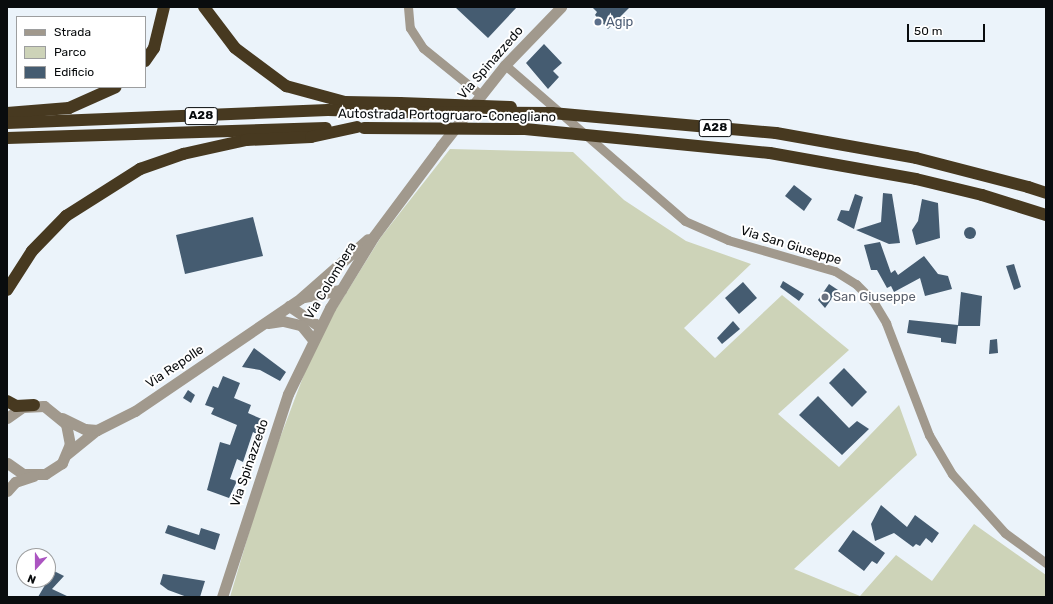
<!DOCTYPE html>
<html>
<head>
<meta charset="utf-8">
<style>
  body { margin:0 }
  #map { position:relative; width:1053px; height:604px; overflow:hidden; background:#ebf3fa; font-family:Rubik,sans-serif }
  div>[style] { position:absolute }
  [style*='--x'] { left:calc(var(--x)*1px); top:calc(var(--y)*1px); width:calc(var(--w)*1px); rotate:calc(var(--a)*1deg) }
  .green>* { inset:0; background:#cdd3b8 }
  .building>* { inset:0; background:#455c71 }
  .round { border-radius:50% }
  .minor>* { height:9px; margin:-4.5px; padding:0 4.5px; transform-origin:4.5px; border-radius:4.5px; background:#a1998d }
  .tertiary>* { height:11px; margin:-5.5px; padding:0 5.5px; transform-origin:5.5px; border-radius:5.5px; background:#a1998d }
  .motorway>* { height:12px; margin:-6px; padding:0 6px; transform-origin:6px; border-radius:6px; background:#473920 }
  .motorway-bridge>* { height:12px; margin:-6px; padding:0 6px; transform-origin:6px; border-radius:6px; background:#473920 }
  .dots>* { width:11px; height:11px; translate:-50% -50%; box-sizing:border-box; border:2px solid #fff; border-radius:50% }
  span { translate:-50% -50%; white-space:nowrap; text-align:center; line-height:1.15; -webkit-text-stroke:4px #fff; paint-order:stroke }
  .shield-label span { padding:1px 3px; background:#fff; border:1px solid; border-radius:3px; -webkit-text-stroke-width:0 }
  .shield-label { font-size:12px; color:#090c0e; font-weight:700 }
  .service-label { font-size:13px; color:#4e5e75 }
  .left { translate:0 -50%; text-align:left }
  .street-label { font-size:13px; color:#090c0e }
  .worship-label { font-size:13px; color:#5b616d }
  .frame { position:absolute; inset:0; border:8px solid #090c0e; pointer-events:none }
  .legend { position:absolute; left:16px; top:16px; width:130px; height:72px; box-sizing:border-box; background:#fff; border:1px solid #9d9e9f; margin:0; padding:5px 7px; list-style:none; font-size:12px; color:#090c0e }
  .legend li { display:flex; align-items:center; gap:8px; height:20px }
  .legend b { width:20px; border:1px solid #9d9e9f }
  .north { position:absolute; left:16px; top:548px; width:40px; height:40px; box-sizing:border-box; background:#fff; border:1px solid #9d9e9f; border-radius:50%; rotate:201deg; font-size:11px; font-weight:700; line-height:16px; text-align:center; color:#090c0e }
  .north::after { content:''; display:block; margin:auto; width:14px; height:18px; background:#ab54c1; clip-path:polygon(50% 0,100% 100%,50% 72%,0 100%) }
  .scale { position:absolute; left:907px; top:24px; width:78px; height:18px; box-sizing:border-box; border:2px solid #090c0e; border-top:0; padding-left:5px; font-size:12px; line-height:14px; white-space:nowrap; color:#090c0e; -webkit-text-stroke:3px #fff; paint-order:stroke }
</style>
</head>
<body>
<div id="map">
  <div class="green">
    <i style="clip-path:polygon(450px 149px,573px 152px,624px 200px,686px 241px,751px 264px,684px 328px,715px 358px,782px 295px,849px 350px,778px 414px,839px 467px,899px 405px,917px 455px,794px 569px,860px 596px,896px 555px,932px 581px,974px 524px,1046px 575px,1046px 597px,230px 597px,266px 475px,317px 340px,381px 237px)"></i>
  </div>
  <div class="building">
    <i style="clip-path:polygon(455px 7px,517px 7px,488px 38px)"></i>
    <i style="clip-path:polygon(592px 7px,630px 7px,608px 29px,595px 15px,597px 12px)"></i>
    <i style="clip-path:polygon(544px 44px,562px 63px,553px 71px,559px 77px,548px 89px,526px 63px)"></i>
    <i style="clip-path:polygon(794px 185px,812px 199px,804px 211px,785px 196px)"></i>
    <i style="clip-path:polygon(883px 193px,892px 194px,900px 243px,889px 244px,856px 230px,881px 222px)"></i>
    <i style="clip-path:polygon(855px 194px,863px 197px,854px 229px,837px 220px,841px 210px,849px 211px)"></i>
    <i style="clip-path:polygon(922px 199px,938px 203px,940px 238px,916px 245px,912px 230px,918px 221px)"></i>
    <i style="clip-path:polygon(253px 217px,263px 256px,185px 274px,176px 235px)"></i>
    <i class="round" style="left:964px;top:227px;width:12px;height:12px"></i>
    <i style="clip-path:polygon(880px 242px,891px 273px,895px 270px,898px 275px,924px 256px,938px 274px,948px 276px,952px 289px,925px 296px,920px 278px,894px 292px,891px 286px,887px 288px,877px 270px,871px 270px,864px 245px)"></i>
    <i style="clip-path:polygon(1014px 264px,1021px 287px,1014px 290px,1006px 266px)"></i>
    <i style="clip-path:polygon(783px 281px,804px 294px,799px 301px,780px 287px)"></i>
    <i style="clip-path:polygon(743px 282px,757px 298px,739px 314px,725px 298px)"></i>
    <i style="clip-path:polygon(829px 284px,838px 290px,825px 308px,818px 300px)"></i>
    <i style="clip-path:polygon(961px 292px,982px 296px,980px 326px,958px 326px,956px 344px,941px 342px,941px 338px,907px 333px,909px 320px,958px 325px)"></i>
    <i style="clip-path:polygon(733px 321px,740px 329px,722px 344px,717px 338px)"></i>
    <i style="clip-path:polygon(997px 339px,998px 353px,989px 354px,990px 340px)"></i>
    <i style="clip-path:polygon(254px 348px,286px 372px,280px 381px,260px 370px,242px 367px)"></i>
    <i style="clip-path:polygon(844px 368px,867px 392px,852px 407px,829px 383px)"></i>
    <i style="clip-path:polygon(223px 376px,240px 383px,234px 398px,251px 405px,248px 413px,264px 420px,258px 435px,253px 432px,243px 462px,237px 459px,230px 479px,237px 481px,229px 498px,207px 490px,220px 442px,230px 445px,237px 425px,211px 414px,214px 408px,205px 405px,213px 386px,218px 388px)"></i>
    <i style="clip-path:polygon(188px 390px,195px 395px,191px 403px,183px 398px)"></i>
    <i style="clip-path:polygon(818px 396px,849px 428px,857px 421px,869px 429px,842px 455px,799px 415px)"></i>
    <i style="clip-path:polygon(881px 505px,907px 527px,915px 515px,939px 533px,932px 543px,926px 538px,920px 546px,916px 544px,913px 547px,894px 533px,875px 541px,871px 524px)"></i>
    <i style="clip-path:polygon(168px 525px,199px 535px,201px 528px,220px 534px,215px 550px,165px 533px)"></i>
    <i style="clip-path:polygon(853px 530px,885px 553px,877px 564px,872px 561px,864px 571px,838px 551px)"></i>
    <i style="clip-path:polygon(48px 568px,64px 576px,52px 589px,69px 597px,38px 597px,48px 580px)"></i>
    <i style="clip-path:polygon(163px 574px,205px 581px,200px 597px,187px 597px,168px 590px,160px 584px)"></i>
  </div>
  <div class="minor">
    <i style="--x:408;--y:7;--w:21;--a:85"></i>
    <i style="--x:410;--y:28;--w:24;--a:57"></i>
    <i style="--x:423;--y:48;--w:75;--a:39"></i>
    <i style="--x:505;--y:65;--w:238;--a:40.9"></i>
    <i style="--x:685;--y:221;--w:47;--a:23.8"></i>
    <i style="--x:728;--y:240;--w:111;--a:16.2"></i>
    <i style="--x:835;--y:271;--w:25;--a:32"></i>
    <i style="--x:856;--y:284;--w:24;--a:45"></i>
    <i style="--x:873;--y:301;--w:26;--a:59"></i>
    <i style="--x:886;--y:323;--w:120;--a:69"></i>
    <i style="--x:929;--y:435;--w:45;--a:59.5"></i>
    <i style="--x:952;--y:474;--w:79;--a:48.1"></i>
    <i style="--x:1005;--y:533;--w:51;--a:36.2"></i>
  </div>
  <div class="tertiary">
    <i style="--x:304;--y:297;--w:38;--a:-11"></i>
    <i style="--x:289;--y:306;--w:37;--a:34"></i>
    <i style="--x:268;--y:323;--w:15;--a:-8"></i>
    <i style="--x:283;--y:321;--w:18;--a:13"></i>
    <i style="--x:301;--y:325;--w:19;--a:51"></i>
    <i style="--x:7;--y:418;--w:19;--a:-35"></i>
    <i style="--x:23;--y:407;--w:21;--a:-3"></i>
    <i style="--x:44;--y:406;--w:28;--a:39"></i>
    <i style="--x:66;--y:424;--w:20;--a:79"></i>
    <i style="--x:70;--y:444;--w:21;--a:113"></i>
    <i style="--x:62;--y:463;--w:20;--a:147"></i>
    <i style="--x:45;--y:474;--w:22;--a:180"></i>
    <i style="--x:23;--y:474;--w:19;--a:-145"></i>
    <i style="--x:62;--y:418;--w:25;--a:26"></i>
    <i style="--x:85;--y:429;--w:12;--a:5"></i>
    <i style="--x:67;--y:454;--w:38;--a:-39"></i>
    <i style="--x:97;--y:430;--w:42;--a:-26.6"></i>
    <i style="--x:135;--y:411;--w:201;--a:-34.2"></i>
    <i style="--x:301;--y:298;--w:89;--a:-41.4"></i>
    <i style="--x:7;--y:491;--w:12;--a:-48"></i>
    <i style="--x:15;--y:482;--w:19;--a:-18"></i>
    <i style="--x:222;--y:597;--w:213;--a:-72"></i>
    <i style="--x:288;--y:394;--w:96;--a:-64"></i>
    <i style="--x:330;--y:308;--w:84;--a:-58.6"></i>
    <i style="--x:374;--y:236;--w:112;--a:-53.3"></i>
    <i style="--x:441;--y:146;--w:103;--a:-51.7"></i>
    <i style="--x:505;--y:65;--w:81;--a:-46"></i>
  </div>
  <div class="motorway">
    <i style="--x:204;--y:7;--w:51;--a:52.9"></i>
    <i style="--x:235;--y:48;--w:64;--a:36.7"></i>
    <i style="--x:286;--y:86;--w:61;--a:15.2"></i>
    <i style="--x:345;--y:102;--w:55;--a:1"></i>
    <i style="--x:145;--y:61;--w:16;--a:-55"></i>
    <i style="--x:154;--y:48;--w:42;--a:-76.3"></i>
    <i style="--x:7;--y:113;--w:62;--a:-4.6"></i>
    <i style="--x:69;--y:108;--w:51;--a:-24.1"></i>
    <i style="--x:7;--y:123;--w:321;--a:-2.3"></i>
    <i style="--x:328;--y:110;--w:68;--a:1.7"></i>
    <i style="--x:7;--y:138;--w:319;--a:-1.8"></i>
    <i style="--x:1028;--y:187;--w:19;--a:18"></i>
    <i style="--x:982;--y:195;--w:67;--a:17.4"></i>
    <i style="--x:7;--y:290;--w:46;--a:-57.3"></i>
    <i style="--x:32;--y:251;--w:49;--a:-45.8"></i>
    <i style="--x:66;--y:216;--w:88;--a:-32.4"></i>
    <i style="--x:140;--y:169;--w:46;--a:-19.2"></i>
    <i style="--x:183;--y:154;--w:65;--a:-12.5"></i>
    <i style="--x:246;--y:140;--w:65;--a:-2.6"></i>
    <i style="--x:311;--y:137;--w:47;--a:-12.3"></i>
    <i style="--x:7;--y:401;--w:10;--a:29"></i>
    <i style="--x:16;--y:406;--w:18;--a:-3"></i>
  </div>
  <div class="motorway-bridge">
    <i style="--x:400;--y:103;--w:111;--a:2.1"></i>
    <i style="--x:396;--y:112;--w:156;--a:0.4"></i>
    <i style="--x:552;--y:113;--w:225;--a:5.1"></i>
    <i style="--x:776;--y:133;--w:142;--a:10.1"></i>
    <i style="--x:916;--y:158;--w:116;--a:14.5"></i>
    <i style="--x:364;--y:128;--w:161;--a:0.4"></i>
    <i style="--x:525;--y:129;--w:246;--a:5.6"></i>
    <i style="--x:770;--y:153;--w:148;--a:10.1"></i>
    <i style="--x:916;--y:179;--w:68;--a:13.6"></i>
  </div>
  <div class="dots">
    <i style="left:598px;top:22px;background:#5c6f8a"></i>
    <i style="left:825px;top:297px;background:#6b7280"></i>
  </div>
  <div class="shield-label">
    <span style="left:201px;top:116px">A28</span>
    <span style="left:715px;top:128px">A28</span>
  </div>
  <div class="service-label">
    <span class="left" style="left:606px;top:22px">Agip</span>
  </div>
  <div class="street-label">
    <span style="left:491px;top:63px;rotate:-49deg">Via Spinazzedo</span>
    <span style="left:447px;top:116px;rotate:1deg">Autostrada Portogruaro-Conegliano</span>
    <span style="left:791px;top:246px;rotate:17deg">Via San Giuseppe</span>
    <span style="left:331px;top:281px;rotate:-59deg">Via Colombera</span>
    <span style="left:175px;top:367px;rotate:-34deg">Via Repolle</span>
    <span style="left:250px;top:463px;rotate:-71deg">Via Spinazzedo</span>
  </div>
  <div class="worship-label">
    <span class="left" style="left:833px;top:297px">San Giuseppe</span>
  </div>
  <div class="frame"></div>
  <ul class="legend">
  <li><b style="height:5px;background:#a1998d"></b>Strada</li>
  <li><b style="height:11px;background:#cdd3b8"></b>Parco</li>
  <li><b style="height:11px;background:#455c71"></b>Edificio</li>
  </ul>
  <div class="north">N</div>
  <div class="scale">50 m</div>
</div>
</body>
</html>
